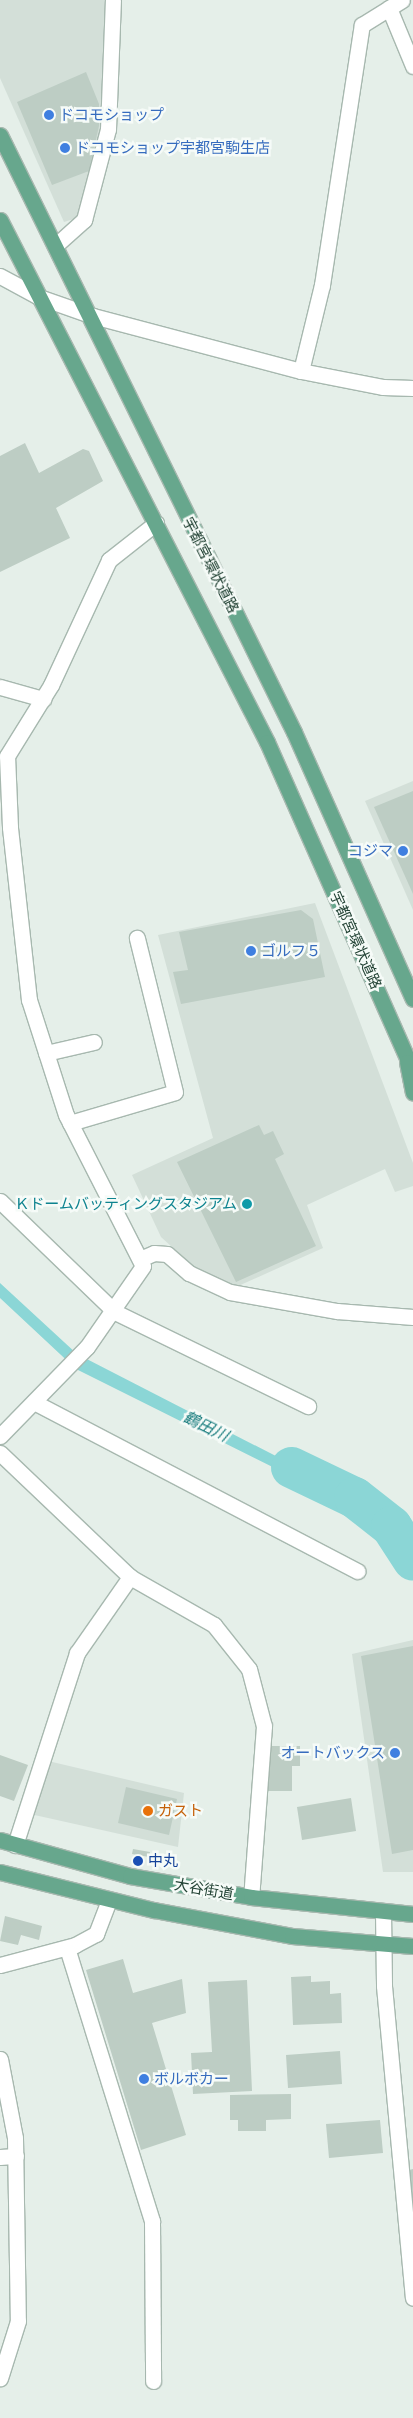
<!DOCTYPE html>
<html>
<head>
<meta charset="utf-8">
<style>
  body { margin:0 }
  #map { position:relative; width:413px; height:2418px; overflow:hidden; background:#e5efe9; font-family:Commissioner,"Noto Sans JP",sans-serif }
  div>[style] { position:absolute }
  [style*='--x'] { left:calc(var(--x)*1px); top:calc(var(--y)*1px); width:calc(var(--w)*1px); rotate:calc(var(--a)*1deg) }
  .built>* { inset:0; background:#d3dfd8 }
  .water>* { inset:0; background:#8bd6d6 }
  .river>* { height:41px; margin:-20.5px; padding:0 20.5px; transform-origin:20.5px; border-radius:20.5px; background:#8bd6d6 }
  .building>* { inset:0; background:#bdcdc4 }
  .roads { filter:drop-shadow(1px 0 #a7b8af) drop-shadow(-1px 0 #a7b8af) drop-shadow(0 1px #a7b8af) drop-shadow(0 -1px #a7b8af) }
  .minor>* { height:15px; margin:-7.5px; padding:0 7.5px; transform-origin:7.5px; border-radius:7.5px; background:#fff }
  .major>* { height:15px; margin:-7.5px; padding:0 7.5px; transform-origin:7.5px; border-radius:7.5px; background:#67a78d }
  .dots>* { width:14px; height:14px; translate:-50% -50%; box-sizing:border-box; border:2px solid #f6fbf8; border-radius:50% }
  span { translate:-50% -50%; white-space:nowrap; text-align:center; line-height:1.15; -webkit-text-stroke:5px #f6fbf8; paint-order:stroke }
  .shop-label { font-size:15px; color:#366cbe }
  .left { translate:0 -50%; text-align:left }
  .right { translate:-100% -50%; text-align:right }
  .street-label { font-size:15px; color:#234335 }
  .culture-label { font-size:15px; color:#0d838f }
  .food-label { font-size:15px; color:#c56008 }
  .transit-label { font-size:15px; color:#164399 }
  .water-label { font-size:16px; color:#187c7d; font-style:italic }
</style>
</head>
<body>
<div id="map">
  <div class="built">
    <i style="clip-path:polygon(0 0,107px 0,102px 129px,80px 217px,64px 222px,0 78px)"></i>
    <i style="clip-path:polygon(413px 781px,413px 910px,365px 801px)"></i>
    <i style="clip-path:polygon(315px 903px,413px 1163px,413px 1186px,395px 1192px,385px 1169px,307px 1205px,323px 1248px,236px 1287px,204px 1276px,161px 1237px,132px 1175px,213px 1138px,158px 935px)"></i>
    <i style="clip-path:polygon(413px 1640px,413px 1872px,383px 1872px,352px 1654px)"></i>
    <i style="clip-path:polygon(48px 1761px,184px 1793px,178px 1847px,30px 1814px)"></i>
  </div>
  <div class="water">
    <i style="clip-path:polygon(0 1283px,77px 1354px,338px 1488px,406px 1541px,413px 1550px,413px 1567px,393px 1540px,335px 1498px,76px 1369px,0 1298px)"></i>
  </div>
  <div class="river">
    <i style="--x:291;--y:1467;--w:70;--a:25.5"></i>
    <i style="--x:354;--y:1497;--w:47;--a:38.1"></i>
    <i style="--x:391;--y:1526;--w:40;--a:57.1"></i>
  </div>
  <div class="building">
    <i style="clip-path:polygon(86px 72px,99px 104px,99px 126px,89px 171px,52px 185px,17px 102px)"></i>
    <i style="clip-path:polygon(25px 443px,39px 473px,83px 449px,89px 451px,103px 481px,56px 508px,70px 538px,0 572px,0 456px)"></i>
    <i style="clip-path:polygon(413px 791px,413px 894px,374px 807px)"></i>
    <i style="clip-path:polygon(301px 910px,313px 919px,325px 977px,181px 1004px,173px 972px,188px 970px,179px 932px)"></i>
    <i style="clip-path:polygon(259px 1125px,264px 1135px,273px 1131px,284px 1154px,275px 1159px,316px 1246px,236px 1282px,177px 1162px)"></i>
    <i style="clip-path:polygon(413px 1646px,413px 1850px,392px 1854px,361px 1656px)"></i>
    <i style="clip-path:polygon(264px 1746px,300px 1746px,300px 1766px,292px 1766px,292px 1791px,264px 1791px)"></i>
    <i style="clip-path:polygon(0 1755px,28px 1765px,14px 1801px,0 1796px)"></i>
    <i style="clip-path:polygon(126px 1787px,177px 1799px,169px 1835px,118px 1823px)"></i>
    <i style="clip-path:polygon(351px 1798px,356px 1831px,302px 1840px,297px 1807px)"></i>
    <i style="clip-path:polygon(133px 1849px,150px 1852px,149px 1857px,132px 1854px)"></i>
    <i style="clip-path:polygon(5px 1916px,42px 1926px,39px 1940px,21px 1935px,18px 1945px,0 1941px)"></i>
    <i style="clip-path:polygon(123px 1959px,133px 1993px,182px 1979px,186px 2013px,152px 2023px,186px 2135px,141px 2150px,86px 1970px)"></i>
    <i style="clip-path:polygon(311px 1976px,311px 1982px,330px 1981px,330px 1994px,341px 1993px,342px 2023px,293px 2025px,291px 1977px)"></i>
    <i style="clip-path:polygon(247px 1980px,252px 2091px,193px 2094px,191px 2053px,212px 2052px,208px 1982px)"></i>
    <i style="clip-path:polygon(340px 2051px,342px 2084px,288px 2088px,286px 2055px)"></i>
    <i style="clip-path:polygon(291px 2094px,291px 2119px,266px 2120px,266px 2131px,238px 2131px,238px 2120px,230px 2120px,230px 2095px)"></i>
    <i style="clip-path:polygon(380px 2120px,383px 2153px,329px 2158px,326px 2124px)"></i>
    <i style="clip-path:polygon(413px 2169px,413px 2201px,412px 2201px,409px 2170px)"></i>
  </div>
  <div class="roads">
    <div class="minor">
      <i style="--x:389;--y:8;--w:63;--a:67.5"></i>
      <i style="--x:56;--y:245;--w:38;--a:-42"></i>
      <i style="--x:84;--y:220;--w:94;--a:-75.2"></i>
      <i style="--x:108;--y:129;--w:129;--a:-87.8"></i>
      <i style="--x:0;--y:276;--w:44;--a:28.3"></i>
      <i style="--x:39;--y:297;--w:57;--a:19.4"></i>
      <i style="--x:93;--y:316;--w:215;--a:14.8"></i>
      <i style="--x:301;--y:371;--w:84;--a:11"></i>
      <i style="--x:383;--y:387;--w:30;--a:2"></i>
      <i style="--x:301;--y:371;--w:89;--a:-76.3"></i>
      <i style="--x:322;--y:285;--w:263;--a:-81.3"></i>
      <i style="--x:362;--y:25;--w:47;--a:-32"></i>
      <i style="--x:0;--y:687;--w:45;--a:15.6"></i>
      <i style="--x:46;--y:1053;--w:49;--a:-12.9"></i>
      <i style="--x:70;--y:1123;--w:109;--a:-16.4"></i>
      <i style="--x:175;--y:1092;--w:159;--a:-103.9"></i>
      <i style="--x:0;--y:1201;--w:160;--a:44"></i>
      <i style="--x:115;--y:1312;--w:215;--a:26"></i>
      <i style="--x:140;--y:1259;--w:15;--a:-23"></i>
      <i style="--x:154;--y:1253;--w:13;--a:4"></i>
      <i style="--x:167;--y:1254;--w:29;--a:41"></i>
      <i style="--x:189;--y:1273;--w:45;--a:24.9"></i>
      <i style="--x:230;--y:1292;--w:109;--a:10.1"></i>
      <i style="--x:337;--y:1311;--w:76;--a:4.5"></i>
      <i style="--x:34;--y:1402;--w:365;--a:27.6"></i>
      <i style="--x:0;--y:1436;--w:124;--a:-45.7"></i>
      <i style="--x:87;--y:1347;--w:98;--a:-55.3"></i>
      <i style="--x:143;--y:1266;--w:169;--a:-117"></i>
      <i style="--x:66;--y:1115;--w:121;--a:-107.8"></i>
      <i style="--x:29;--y:1000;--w:174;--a:-96.3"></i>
      <i style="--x:10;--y:827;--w:71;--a:-92.4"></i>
      <i style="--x:7;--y:756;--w:84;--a:-58.2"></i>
      <i style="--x:51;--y:685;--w:138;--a:-65.1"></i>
      <i style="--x:109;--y:560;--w:60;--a:-38.2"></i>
      <i style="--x:0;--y:1453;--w:180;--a:43.6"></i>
      <i style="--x:130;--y:1577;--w:97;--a:29.7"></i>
      <i style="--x:214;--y:1625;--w:56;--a:51.5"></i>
      <i style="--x:249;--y:1669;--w:59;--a:75.3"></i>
      <i style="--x:264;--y:1726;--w:171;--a:94.3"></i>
      <i style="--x:15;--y:1845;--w:202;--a:-72.1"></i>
      <i style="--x:77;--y:1653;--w:93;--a:-55.1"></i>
      <i style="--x:383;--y:1912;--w:74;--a:89.2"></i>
      <i style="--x:384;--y:1986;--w:313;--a:84.7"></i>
      <i style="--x:67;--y:1948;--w:286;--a:72.7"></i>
      <i style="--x:152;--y:2221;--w:160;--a:89.6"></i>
      <i style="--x:0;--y:1965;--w:78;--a:-14.9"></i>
      <i style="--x:75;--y:1945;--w:24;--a:-28"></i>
      <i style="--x:96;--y:1934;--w:36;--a:-69"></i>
      <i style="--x:0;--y:2059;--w:80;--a:79.2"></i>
      <i style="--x:15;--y:2138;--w:183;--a:89.1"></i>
      <i style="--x:18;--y:2321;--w:60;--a:107.5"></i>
      <i style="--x:0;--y:2157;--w:16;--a:-4"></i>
    </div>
    <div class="major">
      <i style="--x:0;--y:135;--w:665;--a:63.78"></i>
      <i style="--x:294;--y:732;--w:292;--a:66"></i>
      <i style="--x:0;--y:220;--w:586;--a:62.91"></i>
      <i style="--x:267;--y:742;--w:360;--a:66.1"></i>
      <i style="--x:407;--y:1062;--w:31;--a:79"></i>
      <i style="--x:0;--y:1840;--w:135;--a:15.5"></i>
      <i style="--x:130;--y:1876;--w:123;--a:9.8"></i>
      <i style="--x:251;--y:1897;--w:163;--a:6"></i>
      <i style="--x:0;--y:1872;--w:159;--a:13.9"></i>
      <i style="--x:154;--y:1910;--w:140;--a:10.7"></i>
      <i style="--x:292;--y:1936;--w:121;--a:4.7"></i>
    </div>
  </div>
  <div class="dots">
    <i style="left:49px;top:115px;background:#3f7fe0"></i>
    <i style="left:65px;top:148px;background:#3f7fe0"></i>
    <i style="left:403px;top:851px;background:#3f7fe0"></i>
    <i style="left:251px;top:951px;background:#3f7fe0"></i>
    <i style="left:247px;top:1204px;background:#0f9aa8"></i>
    <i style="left:395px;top:1753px;background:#3f7fe0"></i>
    <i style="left:148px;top:1811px;background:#e8710a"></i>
    <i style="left:138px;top:1861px;background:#1a4fb4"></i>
    <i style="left:144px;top:2079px;background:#3f7fe0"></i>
  </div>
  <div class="shop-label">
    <span class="left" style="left:59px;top:115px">ドコモショップ</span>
    <span class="left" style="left:75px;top:148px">ドコモショップ宇都宮駒生店</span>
    <span class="right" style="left:393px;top:851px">コジマ</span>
    <span class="left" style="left:261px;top:951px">ゴルフ５</span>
    <span class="right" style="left:385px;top:1753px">オートバックス</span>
    <span class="left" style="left:154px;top:2079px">ボルボカー</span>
  </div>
  <div class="street-label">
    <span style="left:211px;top:565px;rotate:63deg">宇都宮環状道路</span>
    <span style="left:356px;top:940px;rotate:66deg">宇都宮環状道路</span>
    <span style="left:204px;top:1889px;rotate:10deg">大谷街道</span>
  </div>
  <div class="culture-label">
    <span class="right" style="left:237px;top:1204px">Ｋドームバッティングスタジアム</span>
  </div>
  <div class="food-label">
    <span class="left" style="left:158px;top:1811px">ガスト</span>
  </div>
  <div class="transit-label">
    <span class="left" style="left:148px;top:1861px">中丸</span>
  </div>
  <div class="water-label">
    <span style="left:206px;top:1426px;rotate:26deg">鶴田川</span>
  </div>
</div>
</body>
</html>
